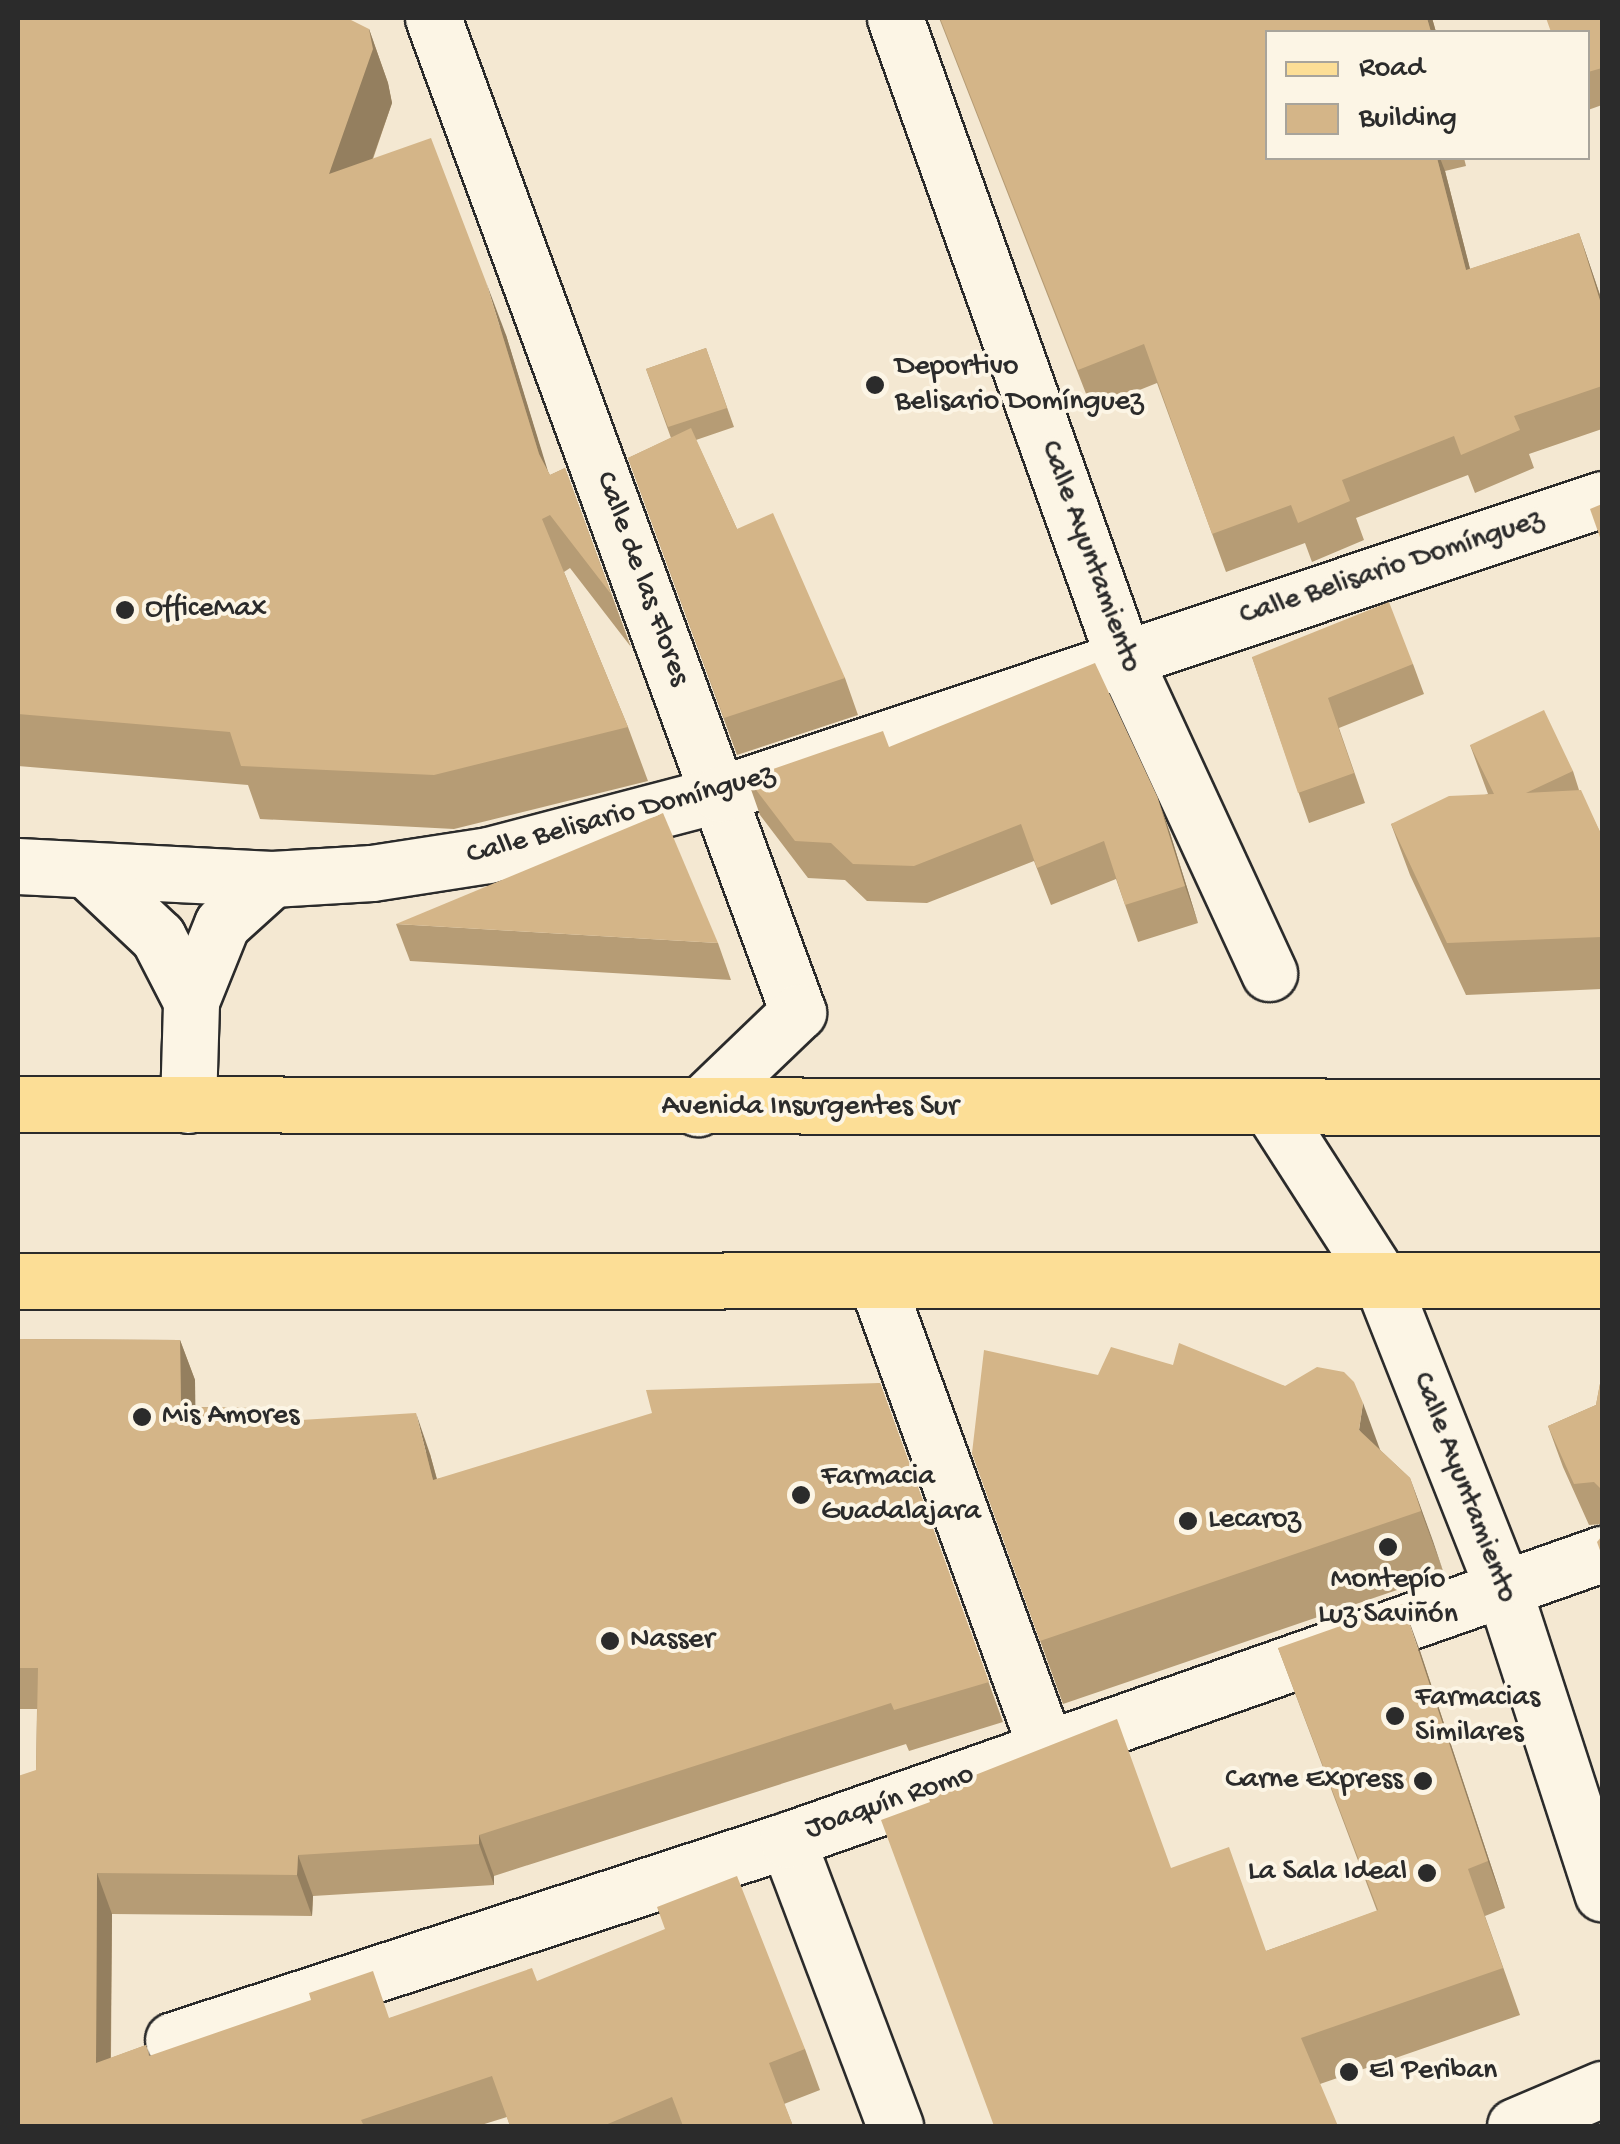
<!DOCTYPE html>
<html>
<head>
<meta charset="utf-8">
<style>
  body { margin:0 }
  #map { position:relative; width:1620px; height:2144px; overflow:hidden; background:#f4e8d2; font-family:"Gochi Hand",sans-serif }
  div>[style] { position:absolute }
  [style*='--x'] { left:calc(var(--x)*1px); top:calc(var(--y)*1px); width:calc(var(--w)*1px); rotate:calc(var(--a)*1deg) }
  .roads { filter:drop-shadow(2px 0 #2b2b2b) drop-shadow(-2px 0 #2b2b2b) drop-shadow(0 2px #2b2b2b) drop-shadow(0 -2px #2b2b2b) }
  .minor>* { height:55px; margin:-27.5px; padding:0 27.5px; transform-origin:27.5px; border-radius:27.5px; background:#fcf5e5 }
  .major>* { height:55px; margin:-27.5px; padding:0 27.5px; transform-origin:27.5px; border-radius:27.5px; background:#fcde96 }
  .wall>* { inset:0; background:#b69c75 }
  .shaded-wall>* { inset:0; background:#947f5f }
  .building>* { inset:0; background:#d4b588 }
  .dots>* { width:28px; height:28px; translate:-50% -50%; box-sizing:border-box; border:5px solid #fcf5e5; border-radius:50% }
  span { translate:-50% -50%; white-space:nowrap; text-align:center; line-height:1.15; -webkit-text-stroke:8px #fcf5e5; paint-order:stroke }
  .poi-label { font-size:30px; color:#2b2b2b }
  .left { translate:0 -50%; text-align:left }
  .right { translate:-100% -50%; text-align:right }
  .street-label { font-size:30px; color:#2b2b2b }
  .frame { position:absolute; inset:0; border:20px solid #2b2b2b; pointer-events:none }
  .legend { position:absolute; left:1265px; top:30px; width:325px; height:130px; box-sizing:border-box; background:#fcf5e5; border:2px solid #a8a49b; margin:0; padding:12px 18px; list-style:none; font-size:30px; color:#2b2b2b }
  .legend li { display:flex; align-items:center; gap:20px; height:50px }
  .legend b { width:50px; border:2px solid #a8a49b }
</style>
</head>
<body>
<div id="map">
  <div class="roads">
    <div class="minor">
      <i style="--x:433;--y:18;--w:1059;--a:69.84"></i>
      <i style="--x:798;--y:1012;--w:139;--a:136.2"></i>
      <i style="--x:895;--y:18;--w:681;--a:70.34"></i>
      <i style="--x:1124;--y:659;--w:346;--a:65.2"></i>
      <i style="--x:18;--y:866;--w:254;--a:2.9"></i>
      <i style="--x:272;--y:879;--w:100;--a:-3.4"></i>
      <i style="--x:372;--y:873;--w:117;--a:-8.8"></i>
      <i style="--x:488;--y:855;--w:240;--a:-14.7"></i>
      <i style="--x:720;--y:794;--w:930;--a:-18.49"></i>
      <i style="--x:89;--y:872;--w:95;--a:43.3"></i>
      <i style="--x:158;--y:937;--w:72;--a:62.7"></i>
      <i style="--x:188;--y:1105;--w:104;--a:-88.3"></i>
      <i style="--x:191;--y:1001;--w:83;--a:-68.1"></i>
      <i style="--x:222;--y:924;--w:67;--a:-42"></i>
      <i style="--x:1270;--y:1107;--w:206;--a:57.3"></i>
      <i style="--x:1381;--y:1280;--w:334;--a:68.4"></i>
      <i style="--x:1504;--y:1591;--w:318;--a:72"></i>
      <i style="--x:876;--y:1281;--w:497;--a:70"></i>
      <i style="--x:787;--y:1840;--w:306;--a:69.3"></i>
      <i style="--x:173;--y:2040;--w:646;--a:-18.04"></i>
      <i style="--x:787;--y:1840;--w:864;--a:-19.34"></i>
      <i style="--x:1515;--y:2126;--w:95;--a:-23"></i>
    </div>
    <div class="major">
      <i style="--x:18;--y:1104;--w:1584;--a:0.11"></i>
      <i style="--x:18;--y:1281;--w:1584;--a:-0.04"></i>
    </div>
  </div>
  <div class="wall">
    <i style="clip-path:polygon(18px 18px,369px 29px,388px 83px,392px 103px,373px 159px,506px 335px,547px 470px,550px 475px,565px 468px,631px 647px,570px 568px,564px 572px,628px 727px,648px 781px,454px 829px,260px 819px,248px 785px,18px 766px)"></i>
    <i style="clip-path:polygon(939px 18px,1432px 18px,1436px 32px,1268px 158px,1464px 158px,1466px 166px,1445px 171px,1470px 269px,1579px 233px,1602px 301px,1602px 429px,1529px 454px,1534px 468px,1475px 493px,1468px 475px,1356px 518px,1364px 540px,1312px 562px,1305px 543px,1226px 572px,1157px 383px,1092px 409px)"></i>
    <i style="clip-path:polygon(1602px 18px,1602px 105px,1588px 110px,1588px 32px)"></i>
    <i style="clip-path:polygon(706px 348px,734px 427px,696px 440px,737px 529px,845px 678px,858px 715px,737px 755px,628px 458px,671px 438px,646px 369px)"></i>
    <i style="clip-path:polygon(1252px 657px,1413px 664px,1424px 694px,1339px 728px,1365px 803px,1309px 823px)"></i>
    <i style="clip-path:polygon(1470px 745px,1573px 771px,1579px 790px,1602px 836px,1602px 989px,1466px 995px,1410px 875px,1391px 824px,1488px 794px)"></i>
    <i style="clip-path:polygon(889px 747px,1157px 796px,1170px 833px,1198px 923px,1138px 942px,1116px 879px,1051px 905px,1034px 861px,927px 903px,867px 901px,845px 880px,808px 878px,760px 815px,747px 778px)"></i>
    <i style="clip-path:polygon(396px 924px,718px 943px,731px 980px,410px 961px)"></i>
    <i style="clip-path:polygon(18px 1339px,180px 1340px,195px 1380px,195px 1407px,254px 1408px,259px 1423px,430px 1454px,437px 1479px,880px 1383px,1003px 1722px,909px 1751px,906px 1744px,494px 1876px,494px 1885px,313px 1896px,312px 1916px,112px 1914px,111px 2058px,146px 2045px,150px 2056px,390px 2018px,537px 1981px,805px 2049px,820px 2090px,784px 2104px,793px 2126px,510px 2126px,507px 2117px,478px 2126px,18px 2126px,36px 1770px,37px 1709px,18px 1709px)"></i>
    <i style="clip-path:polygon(1173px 1365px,1285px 1386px,1379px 1449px,1410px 1478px,1444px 1574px,1063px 1704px,972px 1453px,1098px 1375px)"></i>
    <i style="clip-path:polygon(1602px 1373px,1602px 1524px,1589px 1525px,1563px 1467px,1548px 1426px,1596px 1405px)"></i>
    <i style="clip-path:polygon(1278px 1648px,1420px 1651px,1505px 1908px,1485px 1916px,1520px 2015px,1320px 2084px,1171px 1868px,1266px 1951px,1377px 1911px)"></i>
  </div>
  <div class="shaded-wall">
    <i style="clip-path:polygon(1427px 18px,1432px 18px,1436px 32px,1431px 32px)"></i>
    <i style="clip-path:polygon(369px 29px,388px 83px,392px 103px,348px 228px,329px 174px)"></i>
    <i style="clip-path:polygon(1437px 158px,1440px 158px,1445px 171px,1480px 308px,1466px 270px)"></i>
    <i style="clip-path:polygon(1579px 233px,1602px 301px,1602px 307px)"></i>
    <i style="clip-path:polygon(486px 282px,506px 335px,559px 507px,539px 454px)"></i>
    <i style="clip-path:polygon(1157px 796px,1170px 833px,1198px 923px,1185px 886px)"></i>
    <i style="clip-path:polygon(180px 1340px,195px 1380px,196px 1448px,181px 1407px)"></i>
    <i style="clip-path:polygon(1363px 1403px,1386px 1466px,1359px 1430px)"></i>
    <i style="clip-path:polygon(416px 1413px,430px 1454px,448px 1521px,433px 1480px)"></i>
    <i style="clip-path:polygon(1410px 1478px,1433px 1541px,1444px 1574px,1421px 1511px)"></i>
    <i style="clip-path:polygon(1403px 1604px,1420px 1651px,1505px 1908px,1488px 1861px)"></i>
    <i style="clip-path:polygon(479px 1835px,494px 1876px,494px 1885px,479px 1844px)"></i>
    <i style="clip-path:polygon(298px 1855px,313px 1896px,312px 1916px,297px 1875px)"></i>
    <i style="clip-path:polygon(97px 1873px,112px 1914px,110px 2104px,96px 2063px)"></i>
  </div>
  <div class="building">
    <i style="clip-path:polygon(18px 18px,347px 18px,369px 29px,373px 49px,329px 174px,431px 138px,486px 282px,539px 454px,550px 475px,565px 468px,611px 594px,550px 515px,542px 519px,628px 727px,434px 775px,241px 766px,230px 732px,18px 714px)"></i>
    <i style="clip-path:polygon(940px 18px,1427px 18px,1431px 32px,1268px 32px,1268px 158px,1437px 158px,1466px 270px,1579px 233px,1602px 307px,1602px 386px,1514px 416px,1520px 430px,1461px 455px,1454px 436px,1342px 480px,1350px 501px,1298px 523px,1291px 505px,1212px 534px,1144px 344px,1078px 370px)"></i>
    <i style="clip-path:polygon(1546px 18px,1602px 18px,1602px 68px,1588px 72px,1588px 32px,1551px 32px)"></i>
    <i style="clip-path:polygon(706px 348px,727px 408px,668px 427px,646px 369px)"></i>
    <i style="clip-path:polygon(691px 428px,737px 529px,773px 513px,845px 678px,724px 718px,628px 458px)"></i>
    <i style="clip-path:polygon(1602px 504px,1602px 543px,1590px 509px)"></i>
    <i style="clip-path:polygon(1389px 602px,1413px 664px,1328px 698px,1354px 773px,1298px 793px,1252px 657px)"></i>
    <i style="clip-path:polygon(1095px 663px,1157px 796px,1185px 886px,1125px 905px,1104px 841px,1037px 868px,1021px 824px,914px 866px,853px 864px,831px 843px,795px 841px,747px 778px,883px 731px,889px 747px)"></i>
    <i style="clip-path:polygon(1544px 710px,1573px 771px,1526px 793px,1581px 790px,1602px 836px,1602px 937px,1447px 943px,1391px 824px,1449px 796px,1494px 794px,1470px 745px)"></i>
    <i style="clip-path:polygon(663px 813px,718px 943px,396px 924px)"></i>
    <i style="clip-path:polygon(18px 1339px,180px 1340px,181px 1407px,254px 1408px,253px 1423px,416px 1413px,433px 1480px,652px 1413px,646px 1390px,880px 1383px,989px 1682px,894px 1710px,891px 1703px,479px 1835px,479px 1844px,298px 1855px,297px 1875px,97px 1873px,96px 2063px,146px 2045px,149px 2056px,311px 2000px,309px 1993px,373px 1971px,389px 2018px,532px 1968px,537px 1981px,665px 1929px,657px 1907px,737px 1876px,805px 2049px,769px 2063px,793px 2126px,683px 2126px,672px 2097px,603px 2126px,510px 2126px,492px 2076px,361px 2120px,364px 2126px,18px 2126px,18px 1776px,36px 1770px,38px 1668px,18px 1668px)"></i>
    <i style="clip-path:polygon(1179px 1343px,1285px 1386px,1317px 1367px,1344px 1372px,1354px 1382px,1363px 1403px,1359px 1430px,1410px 1478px,1421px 1511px,1040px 1641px,972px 1453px,984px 1350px,1098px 1375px,1111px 1347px,1173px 1365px)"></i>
    <i style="clip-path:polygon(1602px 1373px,1602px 1490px,1594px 1482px,1574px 1484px,1548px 1426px,1596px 1405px)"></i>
    <i style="clip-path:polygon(1602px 1536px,1602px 1556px,1597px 1542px)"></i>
    <i style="clip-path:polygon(1403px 1604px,1488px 1861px,1468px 1869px,1503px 1968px,1301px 2038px,1338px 2126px,994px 2126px,881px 1820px,930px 1802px,927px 1794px,1117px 1719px,1171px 1868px,1229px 1847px,1266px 1951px,1378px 1910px,1278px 1648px)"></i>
  </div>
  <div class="dots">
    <i style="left:875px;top:385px;background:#2b2b2b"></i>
    <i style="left:125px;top:610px;background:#2b2b2b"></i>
    <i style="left:142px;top:1417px;background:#2b2b2b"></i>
    <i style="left:801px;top:1495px;background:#2b2b2b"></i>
    <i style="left:1188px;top:1521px;background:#2b2b2b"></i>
    <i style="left:1388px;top:1547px;background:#2b2b2b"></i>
    <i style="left:610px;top:1641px;background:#2b2b2b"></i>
    <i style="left:1395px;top:1716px;background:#2b2b2b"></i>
    <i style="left:1423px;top:1781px;background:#2b2b2b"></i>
    <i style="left:1427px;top:1873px;background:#2b2b2b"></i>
    <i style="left:1349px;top:2072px;background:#2b2b2b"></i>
  </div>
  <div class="poi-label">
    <span class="left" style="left:895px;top:385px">Deportivo<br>Belisario Domínguez</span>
    <span class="left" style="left:145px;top:610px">OfficeMax</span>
    <span class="left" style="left:162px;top:1417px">Mis Amores</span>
    <span class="left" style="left:821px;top:1495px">Farmacia<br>Guadalajara</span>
    <span class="left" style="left:1208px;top:1521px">Lecaroz</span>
    <span style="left:1388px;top:1598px">Montepío<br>Luz Saviñón</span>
    <span class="left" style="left:630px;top:1641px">Nasser</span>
    <span class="left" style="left:1415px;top:1716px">Farmacias<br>Similares</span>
    <span class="right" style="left:1403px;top:1781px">Carne Express</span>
    <span class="right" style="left:1407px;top:1873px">La Sala Ideal</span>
    <span class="left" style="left:1369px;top:2072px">El Periban</span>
  </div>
  <div class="street-label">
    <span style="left:1089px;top:557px;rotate:70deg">Calle Ayuntamiento</span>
    <span style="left:1392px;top:569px;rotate:-18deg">Calle Belisario Domínguez</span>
    <span style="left:641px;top:579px;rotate:70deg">Calle de las Flores</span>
    <span style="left:621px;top:816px;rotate:-15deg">Calle Belisario Domínguez</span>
    <span style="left:810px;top:1108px">Avenida Insurgentes Sur</span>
    <span style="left:1463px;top:1488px;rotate:69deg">Calle Ayuntamiento</span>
    <span style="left:890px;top:1803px;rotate:-19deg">Joaquín Romo</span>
  </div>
  <div class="frame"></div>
  <ul class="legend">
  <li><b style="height:12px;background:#fcde96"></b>Road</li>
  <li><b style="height:28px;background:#d4b588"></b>Building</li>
  </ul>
</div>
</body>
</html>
